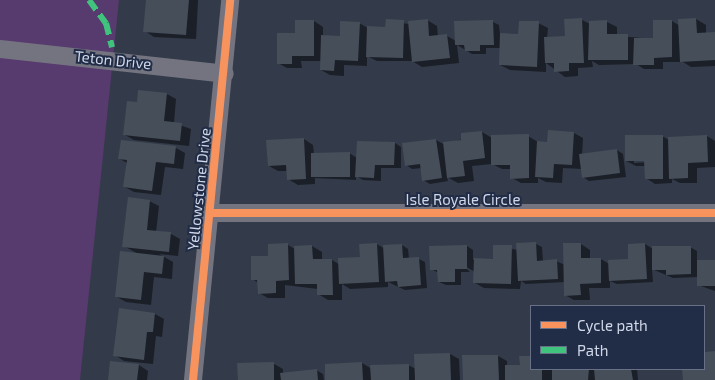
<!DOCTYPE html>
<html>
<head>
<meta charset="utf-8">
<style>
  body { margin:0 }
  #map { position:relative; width:715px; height:380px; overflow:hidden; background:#333a49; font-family:"Exo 2",sans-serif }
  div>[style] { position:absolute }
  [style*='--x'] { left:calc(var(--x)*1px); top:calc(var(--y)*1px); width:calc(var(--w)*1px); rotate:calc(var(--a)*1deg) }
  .green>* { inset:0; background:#573a6e }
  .shadow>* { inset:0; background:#0007 }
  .building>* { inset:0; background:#464e5a }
  .minor>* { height:18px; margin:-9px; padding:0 9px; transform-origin:9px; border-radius:9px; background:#747481 }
  .quiet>* { height:6px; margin-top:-3px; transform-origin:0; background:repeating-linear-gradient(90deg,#40c37c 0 12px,transparent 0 18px) }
  .cycleway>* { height:8px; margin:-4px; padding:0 4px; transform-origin:4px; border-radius:4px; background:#f8935d }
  span { translate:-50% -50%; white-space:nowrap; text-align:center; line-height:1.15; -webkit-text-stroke:4px #212c46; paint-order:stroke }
  .street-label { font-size:15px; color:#cfd7e8 }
  .legend { position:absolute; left:530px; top:305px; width:175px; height:65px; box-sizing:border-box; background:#212c46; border:1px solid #677087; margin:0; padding:6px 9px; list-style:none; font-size:15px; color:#cfd7e8 }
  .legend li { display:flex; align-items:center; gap:10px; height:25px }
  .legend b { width:25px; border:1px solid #677087 }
</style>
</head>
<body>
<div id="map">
  <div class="green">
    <i style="clip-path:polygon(0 0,119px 0,80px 380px,0 380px)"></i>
  </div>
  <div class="shadow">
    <i style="clip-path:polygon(147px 0,198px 0,196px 39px,154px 37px,145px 31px)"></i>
    <i style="clip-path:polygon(696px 19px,706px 25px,706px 34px,715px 34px,715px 66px,691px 67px,683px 62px,663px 62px,663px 69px,644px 69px,636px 64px,599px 65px,592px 61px,593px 67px,578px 68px,578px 76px,565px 77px,546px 63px,546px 72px,510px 70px,500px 65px,501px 48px,486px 48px,486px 54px,472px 54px,457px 45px,459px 63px,422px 67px,412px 61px,377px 61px,367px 56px,367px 66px,344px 65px,344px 76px,330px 75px,321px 70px,321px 61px,301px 61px,302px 68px,287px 68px,278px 63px,297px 34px,314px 21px,323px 27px,323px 36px,341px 37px,359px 23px,368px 28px,387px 28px,387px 21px,409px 24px,427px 20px,437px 26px,438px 37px,447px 36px,456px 41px,493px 22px,499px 25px,500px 34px,519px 35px,538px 23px,548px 28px,547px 38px,566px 37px,582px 20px,590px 24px,607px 22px,617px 27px,617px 36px,655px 39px,672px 21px,680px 26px)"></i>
    <i style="clip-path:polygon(167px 94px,176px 99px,174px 123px,191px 129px,189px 146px,134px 140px,125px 135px)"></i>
    <i style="clip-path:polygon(482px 132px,492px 138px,528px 136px,538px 142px,549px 143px,549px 132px,574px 133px,583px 138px,582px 155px,617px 150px,623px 154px,626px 177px,589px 181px,583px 177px,582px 169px,563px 168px,562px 183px,546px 182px,538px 178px,538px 183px,521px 183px,512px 178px,512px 169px,502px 169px,492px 164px,472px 166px,474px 181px,458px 183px,447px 177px,448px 181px,430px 184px,423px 180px,422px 168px,412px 169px,406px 165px,436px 140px,445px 145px)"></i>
    <i style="clip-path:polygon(evenodd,662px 136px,669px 140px,707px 136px,715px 141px,715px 167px,697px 168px,697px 183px,680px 183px,672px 179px,672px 183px,655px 184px,646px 178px,646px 166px,636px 166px,626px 161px,662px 136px,634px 160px,651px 160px,651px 162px,634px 163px,634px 160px)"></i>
    <i style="clip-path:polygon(304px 139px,313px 145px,314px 154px,349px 153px,357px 158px,395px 143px,401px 147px,401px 168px,381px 168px,381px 181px,363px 180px,356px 176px,356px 180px,315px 178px,315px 184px,298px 185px,288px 179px,288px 171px,278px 171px,269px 166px)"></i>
    <i style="clip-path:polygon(176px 148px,185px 153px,183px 169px,165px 167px,161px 195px,134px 192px,125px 187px,127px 163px,120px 159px)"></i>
    <i style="clip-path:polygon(149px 201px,159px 206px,156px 232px,171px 234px,180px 239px,178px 256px,159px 254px,173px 262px,172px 279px,154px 277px,151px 305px,126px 302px,117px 297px,138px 254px,124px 246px)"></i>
    <i style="clip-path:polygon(377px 244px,385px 249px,402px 245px,408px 249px,409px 259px,419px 259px,425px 262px,427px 288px,405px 290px,388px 282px,388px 287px,350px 289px,342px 284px,342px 300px,328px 300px,318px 294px,318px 289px,285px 285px,285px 298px,268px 298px,259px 293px,259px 283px,252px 279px,270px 257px,288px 245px,295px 249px,312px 246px,322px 252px,322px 260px,332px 260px,340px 265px,361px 258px)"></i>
    <i style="clip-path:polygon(536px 244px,542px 247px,543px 261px,556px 261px,565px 265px,581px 244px,590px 250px,590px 259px,601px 259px,609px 264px,630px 260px,645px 244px,653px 249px,690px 247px,697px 251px,697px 261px,715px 261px,715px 291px,698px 285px,698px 277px,673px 278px,652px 269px,653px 282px,617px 284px,610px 281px,610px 288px,589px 288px,590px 300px,574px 300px,565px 295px,565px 282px,526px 284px,521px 281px,520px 289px,484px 288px,475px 283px,475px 272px,463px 265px,470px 272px,461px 272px,461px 285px,446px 285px,439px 282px,439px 273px,431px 269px,467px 246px,473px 250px,473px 260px,494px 260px,495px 246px,518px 250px)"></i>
    <i style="clip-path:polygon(120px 309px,155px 314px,164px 319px,162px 337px,156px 336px,153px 364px,124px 361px,115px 355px)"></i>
    <i style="clip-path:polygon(450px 354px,459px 359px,460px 380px,327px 380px,362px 363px,372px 369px,408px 365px,416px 369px)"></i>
    <i style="clip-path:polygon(498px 356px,507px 361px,507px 366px,521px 366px,521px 357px,531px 357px,531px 369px,637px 369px,638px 380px,464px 380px)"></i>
    <i style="clip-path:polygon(111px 362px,139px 365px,148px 371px,147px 380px,109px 380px)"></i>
    <i style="clip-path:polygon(274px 364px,283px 369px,283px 374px,316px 370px,323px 374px,324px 380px,239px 380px)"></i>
  </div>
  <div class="building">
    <i style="clip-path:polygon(146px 0,189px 0,186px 35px,143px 32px)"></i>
    <i style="clip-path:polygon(582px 18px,584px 63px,569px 63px,569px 71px,554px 72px,554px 63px,545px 63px,544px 37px,565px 36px,564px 19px)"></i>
    <i style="clip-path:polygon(696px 18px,697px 33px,715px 32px,715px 60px,680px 62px,678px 19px)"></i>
    <i style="clip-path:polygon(386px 19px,404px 20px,403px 58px,366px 57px,367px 26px,385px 27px)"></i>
    <i style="clip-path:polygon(428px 19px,429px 36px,447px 34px,450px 58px,412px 62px,408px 21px)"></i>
    <i style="clip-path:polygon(295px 20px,314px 20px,314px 56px,292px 56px,292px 64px,277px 64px,277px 33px,295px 33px)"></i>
    <i style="clip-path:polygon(493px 20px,494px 45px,480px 45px,480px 51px,465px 51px,464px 45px,455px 45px,454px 21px)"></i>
    <i style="clip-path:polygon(607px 20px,607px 34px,628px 34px,628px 60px,588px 60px,589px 21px)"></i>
    <i style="clip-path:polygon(653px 20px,672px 20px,672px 57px,654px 58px,654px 65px,633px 65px,634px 38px,653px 38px)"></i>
    <i style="clip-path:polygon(340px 21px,360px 22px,358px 61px,335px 60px,334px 71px,320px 70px,321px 35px,340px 36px)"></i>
    <i style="clip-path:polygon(519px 21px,539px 21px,537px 67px,499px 65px,500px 33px,518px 34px)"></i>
    <i style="clip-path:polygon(138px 90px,167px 93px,164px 121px,182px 123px,180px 141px,123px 135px,127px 101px,137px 102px)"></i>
    <i style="clip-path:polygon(548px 130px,574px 132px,572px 165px,554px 164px,553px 178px,535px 177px,537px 141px,547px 142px)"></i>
    <i style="clip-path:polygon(482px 131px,485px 158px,463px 161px,465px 176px,447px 178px,443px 142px,461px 140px,461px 133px)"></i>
    <i style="clip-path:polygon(529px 134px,529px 178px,510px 179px,510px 165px,491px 165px,491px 135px)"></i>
    <i style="clip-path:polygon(625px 135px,663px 135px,663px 179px,645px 179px,644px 161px,625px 161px)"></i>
    <i style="clip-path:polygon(707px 135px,708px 162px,688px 163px,688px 178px,669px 179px,668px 137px)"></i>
    <i style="clip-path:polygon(304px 138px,306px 179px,287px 180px,286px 165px,268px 166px,266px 140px)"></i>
    <i style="clip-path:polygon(436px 139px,442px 178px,422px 181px,420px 164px,405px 166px,402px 143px)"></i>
    <i style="clip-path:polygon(121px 140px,176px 146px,174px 164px,156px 162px,152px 191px,123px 187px,127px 160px,118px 159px)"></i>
    <i style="clip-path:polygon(357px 141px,395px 142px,394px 165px,375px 165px,374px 178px,355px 177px)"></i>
    <i style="clip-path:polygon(617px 149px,620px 173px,582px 178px,579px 154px)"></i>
    <i style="clip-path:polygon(350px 152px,350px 177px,311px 177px,311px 153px)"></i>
    <i style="clip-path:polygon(128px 197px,150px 200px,147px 230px,171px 232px,169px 252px,122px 247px)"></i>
    <i style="clip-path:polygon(536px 242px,537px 261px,557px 259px,558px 279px,518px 281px,516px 243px)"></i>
    <i style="clip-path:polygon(288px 243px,289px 280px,276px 281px,276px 293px,258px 294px,257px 280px,251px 280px,251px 256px,268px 256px,268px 244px)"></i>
    <i style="clip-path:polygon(377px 243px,379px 282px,339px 284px,338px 258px,360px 257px,359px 244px)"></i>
    <i style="clip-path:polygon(563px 243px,581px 243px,581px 258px,601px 258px,601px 283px,580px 284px,581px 295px,564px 296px)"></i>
    <i style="clip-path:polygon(645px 243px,647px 279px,609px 281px,608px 260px,628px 259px,628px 244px)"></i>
    <i style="clip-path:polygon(402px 244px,403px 258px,419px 257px,421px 285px,398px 287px,397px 281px,385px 282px,383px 245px)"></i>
    <i style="clip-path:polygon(312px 245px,313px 259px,332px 259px,333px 295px,317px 295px,317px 284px,295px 284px,294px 246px)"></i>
    <i style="clip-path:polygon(467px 245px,467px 269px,455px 269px,455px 282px,438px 282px,437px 270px,430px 270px,429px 246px)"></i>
    <i style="clip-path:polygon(493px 245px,512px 245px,511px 284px,473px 283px,474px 258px,493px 259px)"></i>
    <i style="clip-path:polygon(652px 246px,691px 246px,691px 274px,666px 275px,666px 270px,652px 270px)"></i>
    <i style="clip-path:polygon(120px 251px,164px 256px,162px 274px,144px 272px,141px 300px,115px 297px)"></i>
    <i style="clip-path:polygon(697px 260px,715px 260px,715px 286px,697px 286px)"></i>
    <i style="clip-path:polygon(119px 308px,155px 313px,153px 332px,147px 332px,144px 360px,113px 356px)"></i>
    <i style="clip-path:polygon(715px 351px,715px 380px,683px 380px,682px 369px,704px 369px,705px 352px)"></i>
    <i style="clip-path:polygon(450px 353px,451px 380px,415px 380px,414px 354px)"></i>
    <i style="clip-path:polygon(462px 355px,498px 355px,499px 380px,463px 380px)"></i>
    <i style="clip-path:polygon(519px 356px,531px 356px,531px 369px,542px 369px,542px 380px,505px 380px,505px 365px,520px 365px)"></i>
    <i style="clip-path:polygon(110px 361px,139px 364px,137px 380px,108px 380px)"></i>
    <i style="clip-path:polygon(274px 362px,274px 380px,238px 380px,237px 363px)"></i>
    <i style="clip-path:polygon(362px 362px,363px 380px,325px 380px,325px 364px)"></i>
    <i style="clip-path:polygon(409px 364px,409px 380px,371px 380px,370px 365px)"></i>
    <i style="clip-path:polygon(317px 369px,318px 380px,281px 380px,280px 373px)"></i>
    <i style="clip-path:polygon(552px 369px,589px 369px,588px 380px,552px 380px)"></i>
    <i style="clip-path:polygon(594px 369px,631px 369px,633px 380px,595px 380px)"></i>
  </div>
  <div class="minor">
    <i style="--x:0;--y:49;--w:226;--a:6.3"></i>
    <i style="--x:211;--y:213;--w:504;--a:0"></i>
    <i style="--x:193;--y:380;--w:382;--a:-84.4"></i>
  </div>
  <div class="quiet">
    <i style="--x:89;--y:0;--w:29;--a:54"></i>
    <i style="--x:106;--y:23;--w:25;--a:76"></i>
  </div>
  <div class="cycleway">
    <i style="--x:211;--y:213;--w:504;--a:0"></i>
    <i style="--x:193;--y:380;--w:382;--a:-84.4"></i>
  </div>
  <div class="street-label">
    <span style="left:113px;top:60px;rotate:6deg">Teton Drive</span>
    <span style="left:199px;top:189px;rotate:-84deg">Yellowstone Drive</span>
    <span style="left:463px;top:200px">Isle Royale Circle</span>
  </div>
  <ul class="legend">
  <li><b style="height:6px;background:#f8935d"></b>Cycle path</li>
  <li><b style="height:6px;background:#40c37c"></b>Path</li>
  </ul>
</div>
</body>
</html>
